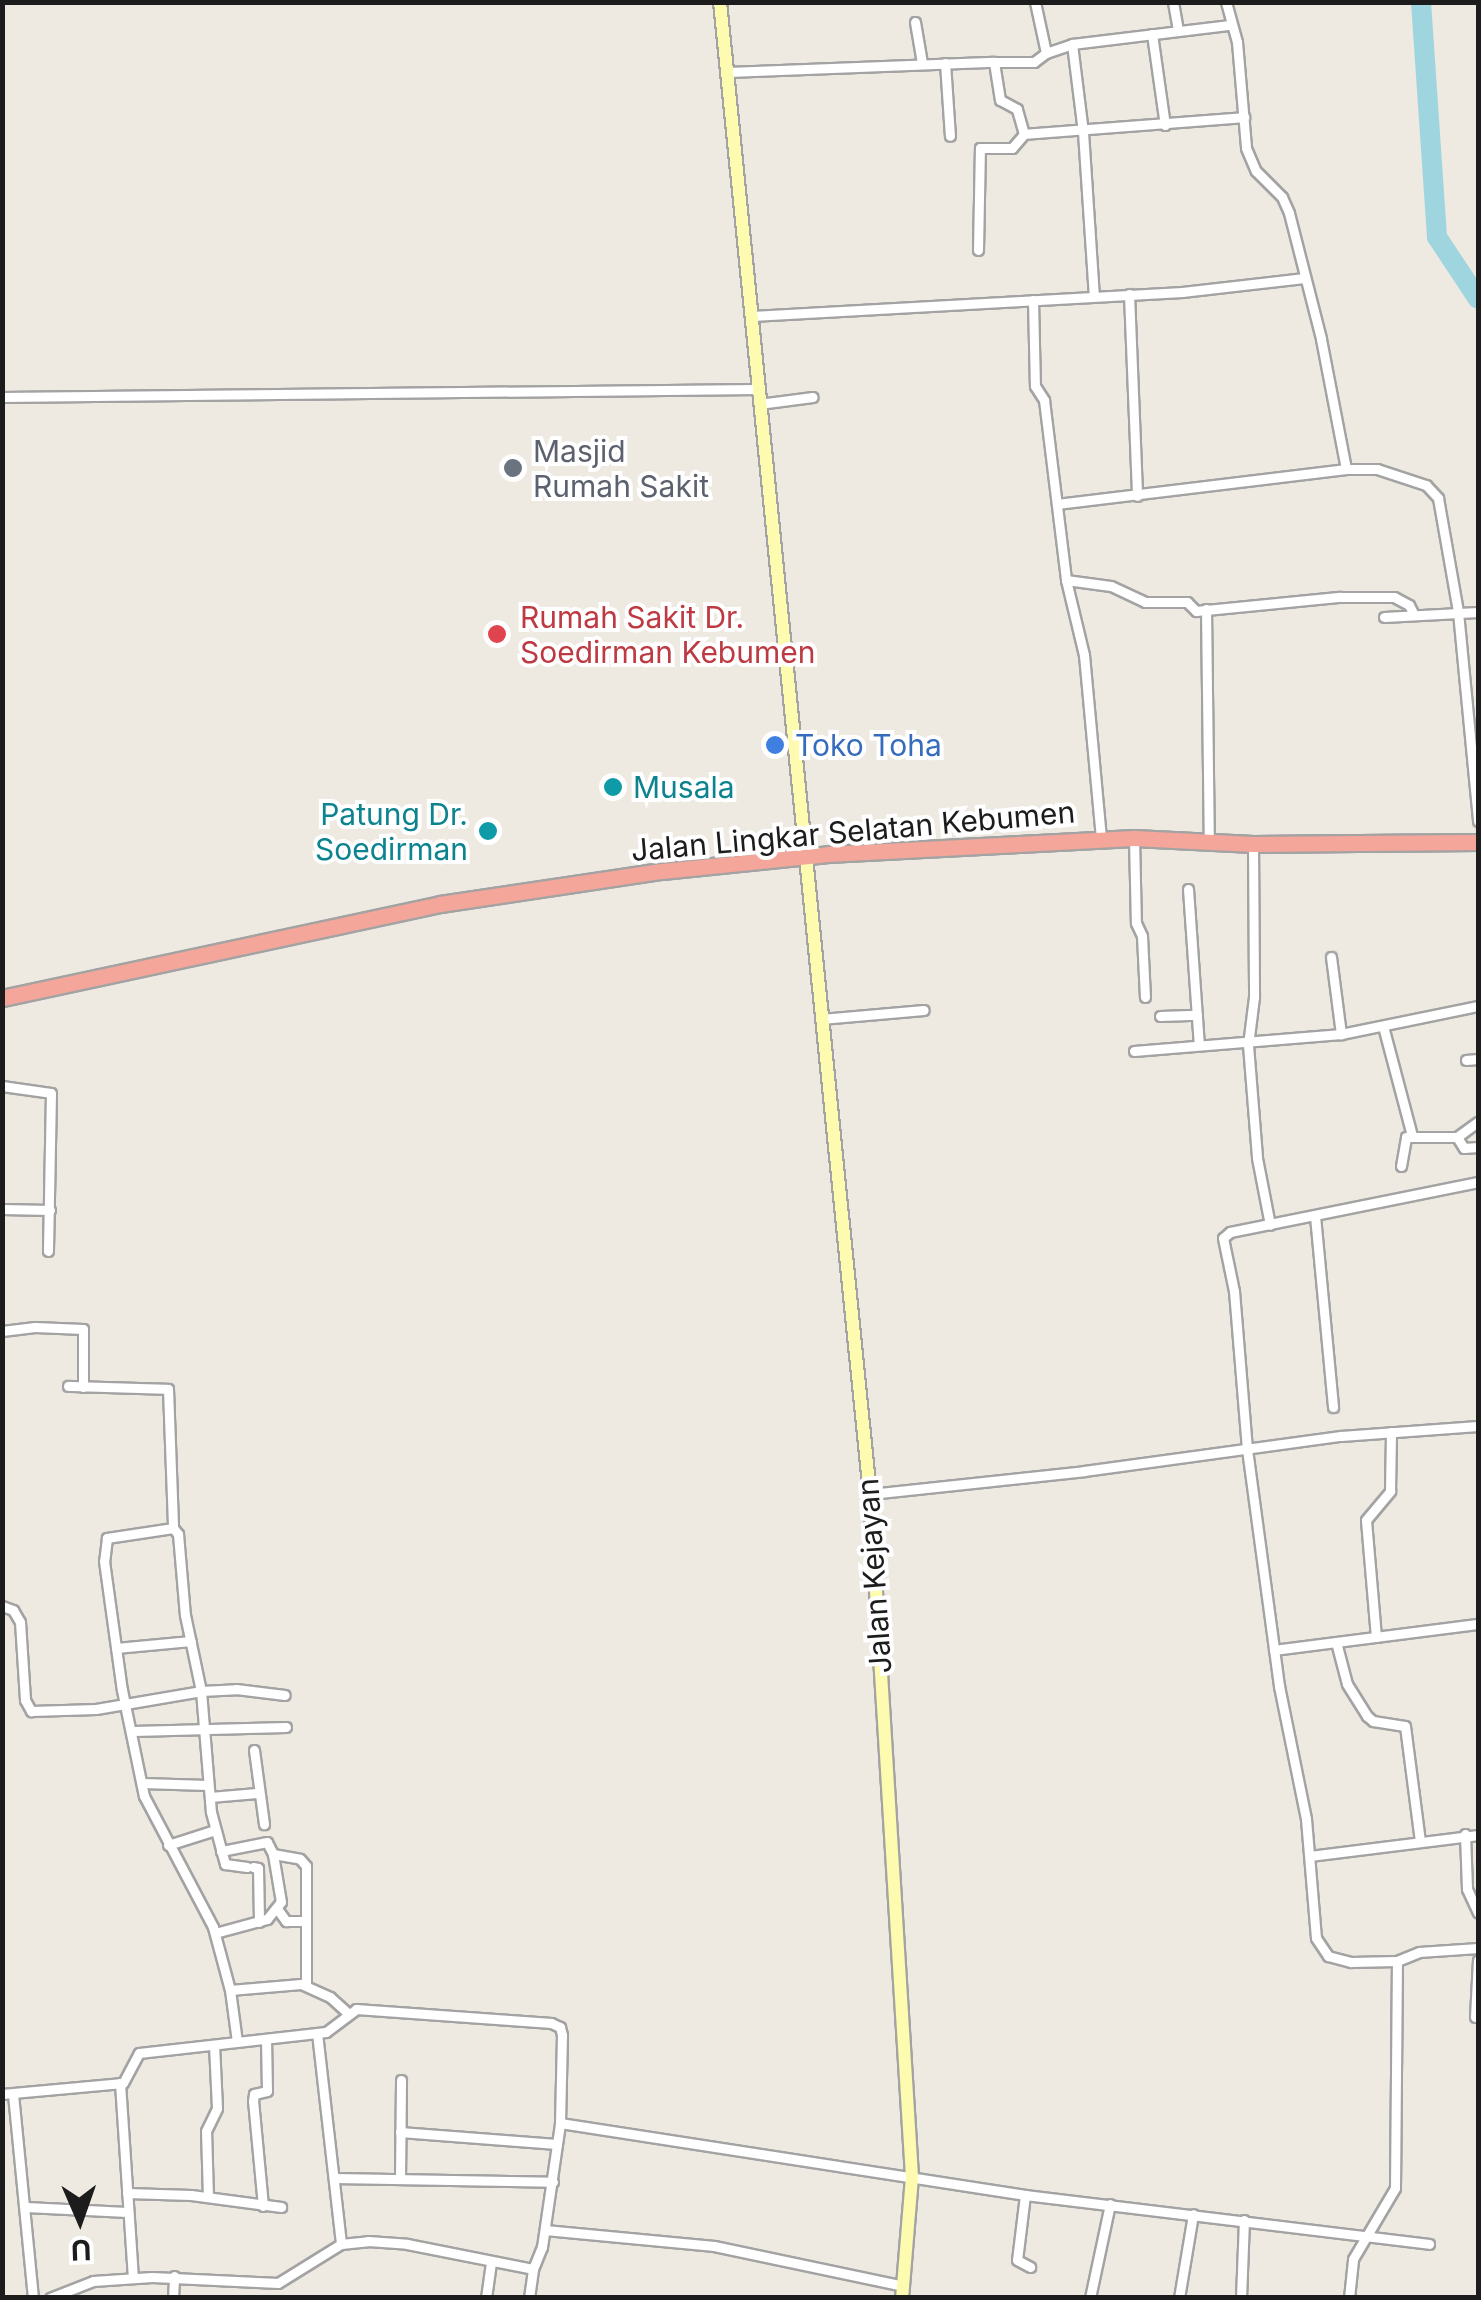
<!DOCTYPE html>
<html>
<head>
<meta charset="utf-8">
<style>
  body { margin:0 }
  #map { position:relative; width:1481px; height:2300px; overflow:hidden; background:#eee9e1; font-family:Inter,sans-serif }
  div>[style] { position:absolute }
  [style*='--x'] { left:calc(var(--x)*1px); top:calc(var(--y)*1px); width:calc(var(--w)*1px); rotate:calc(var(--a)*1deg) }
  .river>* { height:20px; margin:-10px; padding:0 10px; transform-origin:10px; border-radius:10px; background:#9ed5df }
  .roads { filter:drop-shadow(2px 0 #a3a3a3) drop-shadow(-2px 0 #a3a3a3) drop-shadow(0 2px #a3a3a3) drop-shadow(0 -2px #a3a3a3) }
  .minor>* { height:9px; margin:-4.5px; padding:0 4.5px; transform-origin:4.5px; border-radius:4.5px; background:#fff }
  .secondary>* { height:12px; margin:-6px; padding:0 6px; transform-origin:6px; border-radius:6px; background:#fdfbb0 }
  .trunk>* { height:15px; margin:-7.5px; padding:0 7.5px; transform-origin:7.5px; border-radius:7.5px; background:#f5a69a }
  .dots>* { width:28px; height:28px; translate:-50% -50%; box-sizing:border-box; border:5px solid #fff; border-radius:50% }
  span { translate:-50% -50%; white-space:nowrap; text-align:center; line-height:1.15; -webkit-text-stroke:8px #fff; paint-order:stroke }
  .worship-label { font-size:30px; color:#5b616d }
  .left { translate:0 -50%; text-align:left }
  .health-label { font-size:30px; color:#be3a42 }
  .shop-label { font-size:30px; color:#366cbe }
  .culture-label { font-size:30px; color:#0d838f }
  .right { translate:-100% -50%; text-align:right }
  .street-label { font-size:30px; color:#1c1c1c }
  .frame { position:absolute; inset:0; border:5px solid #1c1c1c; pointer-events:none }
  .north { position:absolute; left:30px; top:2170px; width:100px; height:100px; -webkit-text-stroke:8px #fff; paint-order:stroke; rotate:178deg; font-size:28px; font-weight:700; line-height:40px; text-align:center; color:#1c1c1c }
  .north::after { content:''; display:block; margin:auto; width:35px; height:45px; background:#1c1c1c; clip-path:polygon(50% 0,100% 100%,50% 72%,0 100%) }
</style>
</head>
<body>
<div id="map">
  <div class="river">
    <i style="--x:1421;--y:2;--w:236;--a:86.1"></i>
    <i style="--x:1437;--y:237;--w:74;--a:56.5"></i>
  </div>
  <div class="roads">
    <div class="minor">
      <i style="--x:1035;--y:2;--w:52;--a:77.8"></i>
      <i style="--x:1046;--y:53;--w:28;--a:-19"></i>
      <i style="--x:1072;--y:44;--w:159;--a:-6.9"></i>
      <i style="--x:1173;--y:2;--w:29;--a:80"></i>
      <i style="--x:1226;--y:2;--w:41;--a:74.6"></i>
      <i style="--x:1237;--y:42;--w:106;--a:85.1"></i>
      <i style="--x:1246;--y:148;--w:25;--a:67"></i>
      <i style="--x:1256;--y:171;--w:37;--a:45"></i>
      <i style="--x:1282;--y:197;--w:17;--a:66"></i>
      <i style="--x:1289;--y:213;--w:130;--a:75.7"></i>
      <i style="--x:1321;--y:339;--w:132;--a:79.1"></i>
      <i style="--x:1346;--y:469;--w:31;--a:0"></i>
      <i style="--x:1377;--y:469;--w:52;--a:18.1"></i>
      <i style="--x:1426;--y:485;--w:18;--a:47"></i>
      <i style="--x:1438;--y:498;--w:116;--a:80"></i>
      <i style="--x:1458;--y:612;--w:210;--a:84.5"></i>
      <i style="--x:915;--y:22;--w:42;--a:80.3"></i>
      <i style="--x:1152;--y:34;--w:92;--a:81.9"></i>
      <i style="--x:1072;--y:44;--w:89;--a:82.9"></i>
      <i style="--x:1083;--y:132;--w:165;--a:86.2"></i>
      <i style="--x:945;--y:63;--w:73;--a:86.1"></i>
      <i style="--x:728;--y:72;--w:266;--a:-2.2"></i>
      <i style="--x:1024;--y:134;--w:26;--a:-106"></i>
      <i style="--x:1017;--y:109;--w:19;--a:-152"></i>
      <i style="--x:1000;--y:100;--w:38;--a:-99"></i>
      <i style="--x:994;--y:62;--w:40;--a:0"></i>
      <i style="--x:1034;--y:62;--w:15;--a:-37"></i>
      <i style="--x:978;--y:250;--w:102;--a:-88.9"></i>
      <i style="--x:980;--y:148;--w:32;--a:0"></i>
      <i style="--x:1012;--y:148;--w:18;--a:-49"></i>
      <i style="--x:1024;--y:134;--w:221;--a:-4.4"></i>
      <i style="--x:1129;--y:294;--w:202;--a:87.7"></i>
      <i style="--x:1033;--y:300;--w:86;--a:88.7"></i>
      <i style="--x:1035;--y:386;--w:17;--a:57"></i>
      <i style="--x:1044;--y:400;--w:181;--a:83"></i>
      <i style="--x:1066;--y:580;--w:77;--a:76.5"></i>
      <i style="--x:1084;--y:655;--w:185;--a:84.7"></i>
      <i style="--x:752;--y:316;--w:431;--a:-3.2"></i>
      <i style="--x:1182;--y:292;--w:123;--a:-6.5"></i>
      <i style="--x:2;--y:397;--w:755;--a:-0.61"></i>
      <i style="--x:759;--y:404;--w:54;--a:-7.4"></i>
      <i style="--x:1057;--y:504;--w:291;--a:-6.9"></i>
      <i style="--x:1066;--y:580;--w:45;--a:7.6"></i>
      <i style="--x:1111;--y:586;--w:38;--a:25"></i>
      <i style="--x:1145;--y:602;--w:42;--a:0"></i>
      <i style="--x:1187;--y:602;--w:13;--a:45"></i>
      <i style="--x:1196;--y:611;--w:145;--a:-5.6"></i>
      <i style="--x:1340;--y:597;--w:54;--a:0"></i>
      <i style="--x:1394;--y:597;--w:17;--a:28"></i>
      <i style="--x:1409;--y:605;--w:9;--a:63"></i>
      <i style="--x:1206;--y:609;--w:230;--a:89.3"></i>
      <i style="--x:1384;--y:617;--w:94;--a:-3"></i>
      <i style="--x:1134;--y:838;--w:85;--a:88.7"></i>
      <i style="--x:1136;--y:923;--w:14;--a:65"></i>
      <i style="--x:1142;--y:936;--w:61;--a:87.2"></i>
      <i style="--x:1253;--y:844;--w:153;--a:89.6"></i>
      <i style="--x:1254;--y:997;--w:48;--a:97.1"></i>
      <i style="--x:1248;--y:1045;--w:113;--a:85.4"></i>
      <i style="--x:1257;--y:1158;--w:68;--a:79"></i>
      <i style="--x:1188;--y:889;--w:156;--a:86"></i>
      <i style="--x:1331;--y:957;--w:78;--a:82.6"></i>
      <i style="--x:1160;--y:1016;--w:37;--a:-2"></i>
      <i style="--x:821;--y:1019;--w:103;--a:-5"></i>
      <i style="--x:1383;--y:1026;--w:114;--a:75.2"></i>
      <i style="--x:1134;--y:1051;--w:208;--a:-4.7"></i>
      <i style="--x:1341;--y:1034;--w:140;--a:-11.6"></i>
      <i style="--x:1466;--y:1060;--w:12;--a:-5"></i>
      <i style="--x:2;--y:1086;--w:49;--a:8.1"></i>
      <i style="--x:51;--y:1093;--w:158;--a:91.1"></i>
      <i style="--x:1457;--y:1137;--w:13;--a:58"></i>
      <i style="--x:1464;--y:1148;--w:14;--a:-4"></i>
      <i style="--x:1401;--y:1166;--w:29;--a:-80"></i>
      <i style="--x:1406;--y:1137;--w:51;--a:0"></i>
      <i style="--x:1457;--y:1137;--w:26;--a:-36"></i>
      <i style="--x:1478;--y:1182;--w:253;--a:168.6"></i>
      <i style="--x:1230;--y:1232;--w:9;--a:139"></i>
      <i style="--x:1223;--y:1238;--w:54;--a:78.3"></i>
      <i style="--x:1234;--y:1291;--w:159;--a:85.3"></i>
      <i style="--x:1247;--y:1449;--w:239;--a:82.3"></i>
      <i style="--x:1279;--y:1686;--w:136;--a:78.5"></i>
      <i style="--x:1306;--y:1819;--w:119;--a:85.2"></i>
      <i style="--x:1316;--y:1938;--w:22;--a:56"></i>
      <i style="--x:1328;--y:1956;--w:24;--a:15"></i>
      <i style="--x:1351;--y:1962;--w:46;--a:-1.2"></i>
      <i style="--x:1397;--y:1961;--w:24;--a:-22"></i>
      <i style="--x:1419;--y:1952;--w:59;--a:-3.9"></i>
      <i style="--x:2;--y:1209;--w:48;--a:1.2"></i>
      <i style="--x:1315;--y:1216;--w:192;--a:84.6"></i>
      <i style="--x:2;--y:1331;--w:33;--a:-7"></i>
      <i style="--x:35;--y:1327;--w:48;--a:2.4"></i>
      <i style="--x:83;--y:1329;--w:58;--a:90"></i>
      <i style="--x:68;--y:1386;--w:100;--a:1.7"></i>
      <i style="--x:168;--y:1389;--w:139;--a:87.9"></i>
      <i style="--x:173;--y:1528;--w:8;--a:50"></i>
      <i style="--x:178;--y:1534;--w:81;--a:85.1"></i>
      <i style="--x:185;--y:1615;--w:78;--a:78.1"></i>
      <i style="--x:201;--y:1691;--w:121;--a:85.3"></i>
      <i style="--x:211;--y:1812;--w:54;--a:74.9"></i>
      <i style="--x:225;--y:1864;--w:22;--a:8"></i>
      <i style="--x:870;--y:1494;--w:215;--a:-6.1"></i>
      <i style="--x:1084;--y:1471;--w:259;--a:-7.8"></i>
      <i style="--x:1341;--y:1436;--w:137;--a:-4.2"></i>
      <i style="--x:173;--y:1528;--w:67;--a:171.4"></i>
      <i style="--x:107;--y:1538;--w:23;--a:97"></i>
      <i style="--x:104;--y:1561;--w:130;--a:82.1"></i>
      <i style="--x:122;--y:1690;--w:108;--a:78.3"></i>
      <i style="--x:144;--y:1796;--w:148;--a:62.2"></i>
      <i style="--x:213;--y:1927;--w:65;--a:74.9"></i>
      <i style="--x:230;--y:1990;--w:52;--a:82.3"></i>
      <i style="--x:2;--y:1606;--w:12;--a:20"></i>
      <i style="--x:13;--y:1610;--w:14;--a:60"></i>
      <i style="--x:20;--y:1622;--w:78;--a:86.3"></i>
      <i style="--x:25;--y:1700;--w:13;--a:61"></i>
      <i style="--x:31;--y:1711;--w:65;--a:-1.8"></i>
      <i style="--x:96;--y:1709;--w:107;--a:-9.7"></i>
      <i style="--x:201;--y:1691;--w:35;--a:-3"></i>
      <i style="--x:236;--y:1689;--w:49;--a:7"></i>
      <i style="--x:1376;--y:1637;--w:117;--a:-94.9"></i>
      <i style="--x:1366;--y:1520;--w:38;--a:-50"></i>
      <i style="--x:1390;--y:1491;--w:59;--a:-89"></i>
      <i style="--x:1336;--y:1642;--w:43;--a:75.3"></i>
      <i style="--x:1347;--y:1684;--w:38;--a:58"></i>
      <i style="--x:1367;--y:1716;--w:8;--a:40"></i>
      <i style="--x:1373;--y:1721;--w:32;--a:9"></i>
      <i style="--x:1405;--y:1726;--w:116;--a:82.6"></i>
      <i style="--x:116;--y:1648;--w:75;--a:-5.3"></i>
      <i style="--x:1274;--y:1650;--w:206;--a:-7.3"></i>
      <i style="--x:133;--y:1731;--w:153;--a:-1.5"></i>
      <i style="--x:254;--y:1750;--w:75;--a:82.3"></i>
      <i style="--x:142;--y:1783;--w:66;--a:1.7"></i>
      <i style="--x:210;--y:1797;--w:47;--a:-4.9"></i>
      <i style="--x:1465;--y:1834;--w:55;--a:87.9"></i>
      <i style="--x:1467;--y:1889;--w:26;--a:65"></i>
      <i style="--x:168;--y:1845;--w:49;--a:-17.7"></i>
      <i style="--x:273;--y:1854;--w:27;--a:10"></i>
      <i style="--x:300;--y:1859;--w:9;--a:49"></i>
      <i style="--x:306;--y:1866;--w:119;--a:90"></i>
      <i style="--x:1310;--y:1856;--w:169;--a:-7.1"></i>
      <i style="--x:253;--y:1867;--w:5;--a:11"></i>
      <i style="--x:258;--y:1868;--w:54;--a:88.9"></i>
      <i style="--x:278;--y:1910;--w:14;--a:54"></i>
      <i style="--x:286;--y:1921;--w:20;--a:0"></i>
      <i style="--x:215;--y:1933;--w:54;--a:-15.1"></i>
      <i style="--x:267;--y:1919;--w:22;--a:-51"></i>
      <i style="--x:281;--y:1902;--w:49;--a:-99.5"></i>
      <i style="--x:273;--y:1854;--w:13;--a:-117"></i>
      <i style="--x:267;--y:1842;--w:47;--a:168.9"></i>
      <i style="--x:230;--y:1990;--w:71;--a:-4.8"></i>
      <i style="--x:301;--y:1984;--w:32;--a:24"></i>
      <i style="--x:330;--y:1997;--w:24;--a:42"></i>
      <i style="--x:1475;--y:2017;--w:57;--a:-87"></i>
      <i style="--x:317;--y:2033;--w:212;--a:83.5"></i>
      <i style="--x:120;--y:2083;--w:195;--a:86.2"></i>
      <i style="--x:2;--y:2094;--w:121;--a:-5.2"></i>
      <i style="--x:123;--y:2083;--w:34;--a:-62"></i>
      <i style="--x:139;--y:2053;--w:188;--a:-6.4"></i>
      <i style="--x:326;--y:2032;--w:38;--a:-37"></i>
      <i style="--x:356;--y:2009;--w:196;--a:4.1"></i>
      <i style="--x:551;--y:2023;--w:10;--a:24"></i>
      <i style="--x:560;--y:2027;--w:8;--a:76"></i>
      <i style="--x:562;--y:2035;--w:88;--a:91.3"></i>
      <i style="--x:560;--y:2123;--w:471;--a:8.8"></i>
      <i style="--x:1025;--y:2195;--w:407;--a:6.9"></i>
      <i style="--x:13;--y:2094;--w:205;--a:84.4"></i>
      <i style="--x:400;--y:2132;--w:157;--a:4.4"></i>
      <i style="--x:334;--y:2178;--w:219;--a:1"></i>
      <i style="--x:400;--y:2179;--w:99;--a:-89.4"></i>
      <i style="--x:127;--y:2193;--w:64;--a:1.8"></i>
      <i style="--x:191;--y:2195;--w:91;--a:7.6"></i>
      <i style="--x:1025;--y:2195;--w:65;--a:97"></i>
      <i style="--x:1017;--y:2260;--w:15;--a:28"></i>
      <i style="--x:208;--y:2197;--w:66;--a:-91.7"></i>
      <i style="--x:206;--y:2131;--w:25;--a:-64"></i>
      <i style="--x:217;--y:2108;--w:63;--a:-92.7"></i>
      <i style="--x:263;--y:2206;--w:105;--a:-95.4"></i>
      <i style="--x:253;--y:2101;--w:7;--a:-82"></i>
      <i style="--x:254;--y:2094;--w:13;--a:-13"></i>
      <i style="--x:267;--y:2091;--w:52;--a:-91.1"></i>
      <i style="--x:26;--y:2207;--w:101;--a:2.8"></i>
      <i style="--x:545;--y:2230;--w:170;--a:5.4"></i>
      <i style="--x:714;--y:2246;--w:194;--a:11.9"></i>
      <i style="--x:50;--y:2298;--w:46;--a:-21.6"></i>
      <i style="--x:93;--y:2281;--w:59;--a:-3.9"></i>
      <i style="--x:152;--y:2277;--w:126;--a:2.7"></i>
      <i style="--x:278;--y:2283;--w:74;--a:-31.8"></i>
      <i style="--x:341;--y:2244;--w:27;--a:-6"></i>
      <i style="--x:368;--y:2241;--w:39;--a:4"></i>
      <i style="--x:407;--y:2244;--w:128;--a:11.2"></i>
      <i style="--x:533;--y:2269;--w:24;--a:-68"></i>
      <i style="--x:542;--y:2247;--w:125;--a:-81.7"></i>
      <i style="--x:173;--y:2298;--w:22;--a:-87"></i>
      <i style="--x:486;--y:2298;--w:35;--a:-82"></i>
      <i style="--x:529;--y:2298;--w:29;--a:-82"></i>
      <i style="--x:1090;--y:2298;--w:96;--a:-78"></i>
      <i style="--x:1179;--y:2298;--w:85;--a:-80.5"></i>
      <i style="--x:1241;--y:2298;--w:78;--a:-87.8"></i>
      <i style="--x:1349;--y:2298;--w:39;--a:-84"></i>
      <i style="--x:1353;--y:2259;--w:82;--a:-59.4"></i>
      <i style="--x:1395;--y:2188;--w:227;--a:-89.5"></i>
    </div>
    <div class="secondary">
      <i style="--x:720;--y:2;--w:1500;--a:84.26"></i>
      <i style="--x:870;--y:1494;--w:684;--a:86.48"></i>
      <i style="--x:912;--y:2177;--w:121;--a:94.7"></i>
    </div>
    <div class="trunk">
      <i style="--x:2;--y:998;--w:448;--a:-12.1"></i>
      <i style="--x:440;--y:904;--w:224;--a:-8.5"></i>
      <i style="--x:662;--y:871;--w:167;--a:-5.8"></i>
      <i style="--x:828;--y:854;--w:306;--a:-3"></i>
      <i style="--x:1134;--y:838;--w:119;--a:2.9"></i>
      <i style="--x:1253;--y:844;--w:225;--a:-0.5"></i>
    </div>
  </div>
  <div class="dots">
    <i style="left:513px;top:468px;background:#6b7280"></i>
    <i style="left:497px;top:634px;background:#e0444e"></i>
    <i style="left:775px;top:745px;background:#3f7fe0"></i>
    <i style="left:613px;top:787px;background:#0f9aa8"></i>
    <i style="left:488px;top:831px;background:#0f9aa8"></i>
  </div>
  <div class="worship-label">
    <span class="left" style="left:533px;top:468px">Masjid<br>Rumah Sakit</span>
  </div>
  <div class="health-label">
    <span class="left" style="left:520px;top:634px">Rumah Sakit Dr.<br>Soedirman Kebumen</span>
  </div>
  <div class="shop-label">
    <span class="left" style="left:795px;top:745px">Toko Toha</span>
  </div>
  <div class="culture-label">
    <span class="left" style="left:633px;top:787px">Musala</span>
    <span class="right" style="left:468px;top:831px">Patung Dr.<br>Soedirman</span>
  </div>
  <div class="street-label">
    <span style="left:853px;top:831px;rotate:-5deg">Jalan Lingkar Selatan Kebumen</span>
    <span style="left:874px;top:1576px;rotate:-94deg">Jalan Kejayan</span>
  </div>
  <div class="frame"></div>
  <div class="north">U</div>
</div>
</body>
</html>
